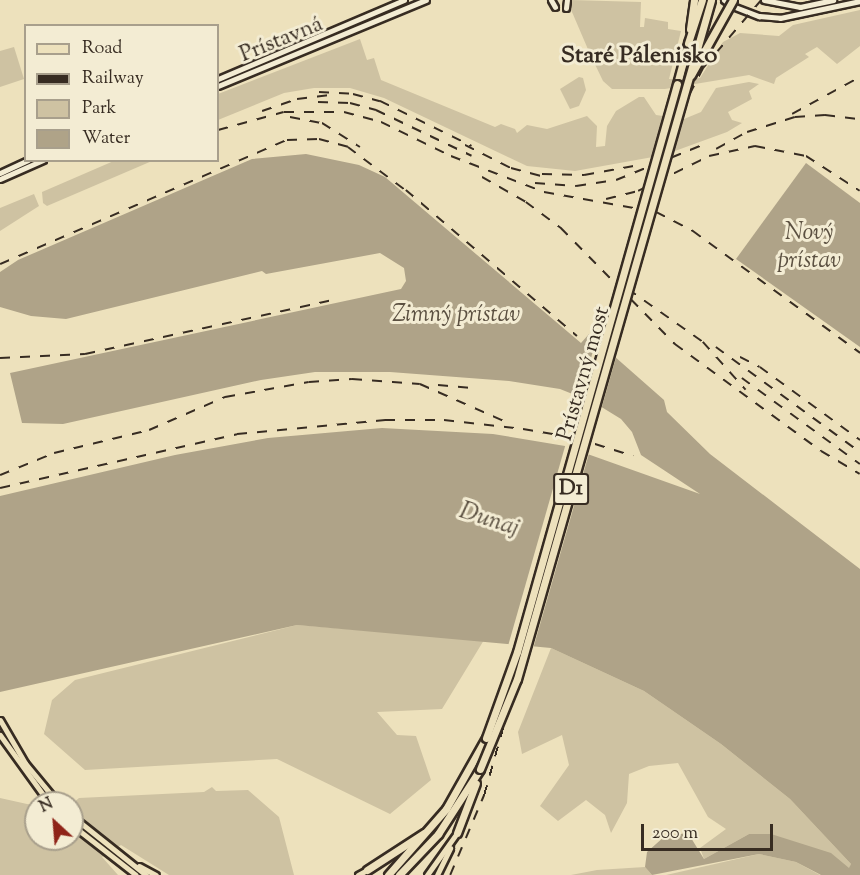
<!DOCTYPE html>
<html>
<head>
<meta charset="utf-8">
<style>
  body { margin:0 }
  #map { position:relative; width:860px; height:875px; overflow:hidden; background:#ede1bc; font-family:"Sorts Mill Goudy",serif }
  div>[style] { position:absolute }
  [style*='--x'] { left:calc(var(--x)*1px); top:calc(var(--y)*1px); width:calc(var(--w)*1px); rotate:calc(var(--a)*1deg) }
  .green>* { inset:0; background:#cec2a2 }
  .water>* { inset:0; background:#afa388 }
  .pier>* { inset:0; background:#ede1bc }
  .motorway-tunnel>* { height:7px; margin-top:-3.5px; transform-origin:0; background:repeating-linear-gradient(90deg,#c9bd9d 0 7px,transparent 0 10.5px) }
  .roads { filter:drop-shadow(2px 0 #372c22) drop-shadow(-2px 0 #372c22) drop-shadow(0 2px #372c22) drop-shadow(0 -2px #372c22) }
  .secondary>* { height:5px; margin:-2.5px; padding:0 2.5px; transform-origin:2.5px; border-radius:2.5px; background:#f3ecd3 }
  .primary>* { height:5px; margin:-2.5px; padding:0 2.5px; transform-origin:2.5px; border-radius:2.5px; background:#ede1bc }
  .motorway>* { height:7px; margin:-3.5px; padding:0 3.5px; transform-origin:3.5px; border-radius:3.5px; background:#ede1bc }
  .rail>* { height:1.5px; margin-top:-0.75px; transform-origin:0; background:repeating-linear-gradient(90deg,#372c22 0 10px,transparent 0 20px) }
  .bridges { filter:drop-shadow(2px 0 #372c22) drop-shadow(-2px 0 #372c22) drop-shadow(0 2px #372c22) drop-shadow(0 -2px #372c22) }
  .motorway-bridge>* { height:7px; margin:-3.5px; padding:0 3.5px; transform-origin:3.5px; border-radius:3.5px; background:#ede1bc }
  span { translate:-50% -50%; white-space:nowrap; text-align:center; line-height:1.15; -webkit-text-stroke:6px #f3ecd3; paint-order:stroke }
  .shield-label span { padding:2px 4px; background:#f3ecd3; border:2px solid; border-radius:4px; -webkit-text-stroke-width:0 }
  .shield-label { font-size:21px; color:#372c22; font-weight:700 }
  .street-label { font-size:22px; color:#372c22 }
  .neighbourhood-label { font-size:24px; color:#372c22; font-weight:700 }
  .water-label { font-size:24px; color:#5b5041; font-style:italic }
  .legend { position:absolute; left:24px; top:24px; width:195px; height:138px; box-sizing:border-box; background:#f3ecd3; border:2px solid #a89f8c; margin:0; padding:8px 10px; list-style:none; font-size:18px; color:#372c22 }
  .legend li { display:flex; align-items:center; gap:12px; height:30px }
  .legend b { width:30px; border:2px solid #a89f8c }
  .north { position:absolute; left:24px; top:791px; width:60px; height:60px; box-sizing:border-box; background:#f3ecd3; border:2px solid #a89f8c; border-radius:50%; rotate:334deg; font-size:16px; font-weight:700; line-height:24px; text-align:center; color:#372c22 }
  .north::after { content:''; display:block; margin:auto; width:21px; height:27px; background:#8f2418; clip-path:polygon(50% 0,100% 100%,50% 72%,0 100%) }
  .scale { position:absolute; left:641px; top:824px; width:132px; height:27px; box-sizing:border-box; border:3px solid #372c22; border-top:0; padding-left:8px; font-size:18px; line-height:21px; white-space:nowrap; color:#372c22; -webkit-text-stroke:4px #f3ecd3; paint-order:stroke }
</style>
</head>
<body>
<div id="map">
  <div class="green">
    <i style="clip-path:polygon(571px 0,641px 2px,640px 27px,644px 27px,645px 18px,668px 22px,668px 29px,681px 31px,669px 79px,700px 78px,723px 42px,740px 33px,779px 36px,793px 25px,860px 10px,860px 46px,837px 64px,817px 47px,805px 54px,809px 57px,776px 78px,774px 84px,749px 75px,665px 89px,612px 89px,603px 81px,590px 54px,569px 5px)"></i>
    <i style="clip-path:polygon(360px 39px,367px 60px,374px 58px,381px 80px,495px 127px,501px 124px,515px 129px,517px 133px,527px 125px,547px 129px,587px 116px,597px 126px,596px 147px,605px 146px,607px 126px,616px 111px,639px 97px,644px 97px,656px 115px,684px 119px,701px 112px,716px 88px,749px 82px,759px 84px,749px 91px,752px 99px,728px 112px,732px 120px,742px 123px,727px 132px,664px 155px,575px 171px,527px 166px,384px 98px,350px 88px,314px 88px,284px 93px,218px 120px,218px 94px)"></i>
    <i style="clip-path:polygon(14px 47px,24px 79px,0 87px,0 51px)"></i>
    <i style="clip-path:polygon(579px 77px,583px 78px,586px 90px,579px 106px,570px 109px,560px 89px)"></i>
    <i style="clip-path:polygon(116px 160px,152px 161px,47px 206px,43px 203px,42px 192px)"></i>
    <i style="clip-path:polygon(34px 194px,39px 206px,0 231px,0 208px)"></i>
    <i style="clip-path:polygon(297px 625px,484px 640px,442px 709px,377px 712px,397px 735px,416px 736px,431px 780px,390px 814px,277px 759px,85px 770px,44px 734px,52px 700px,75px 680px)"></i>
    <i style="clip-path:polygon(551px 648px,644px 691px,721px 744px,790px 799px,851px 864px,850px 869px,749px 834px,704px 859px,700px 848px,726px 829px,708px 817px,678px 763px,649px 766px,629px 774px,627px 803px,611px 833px,605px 815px,586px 800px,558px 821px,540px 806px,569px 765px,562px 735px,522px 754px,518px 732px)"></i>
    <i style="clip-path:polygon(212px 787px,216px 791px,248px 790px,279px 817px,294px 875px,169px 875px,121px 845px,102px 857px,118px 875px,0 875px,0 798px,36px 806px,36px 839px,72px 839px,72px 804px,79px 798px,204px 792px)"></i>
    <i style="clip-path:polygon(759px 854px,796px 862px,820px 875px,666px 875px)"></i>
    <i style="clip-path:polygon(645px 867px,652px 875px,571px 875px,597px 870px)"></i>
  </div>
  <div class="water">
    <i style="clip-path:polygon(306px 154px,359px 165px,385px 177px,581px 343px,589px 334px,664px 400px,667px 412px,710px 454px,860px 569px,860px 875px,821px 875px,796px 862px,759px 854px,652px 875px,645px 867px,647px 852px,665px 836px,688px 833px,704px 859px,749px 834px,771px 834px,831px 853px,849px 868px,851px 864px,790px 799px,721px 744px,644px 691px,551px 648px,297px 625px,0 692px,0 496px,175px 455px,268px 438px,382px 428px,493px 434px,565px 446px,700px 494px,641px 455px,632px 432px,621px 419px,595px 403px,560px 389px,509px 381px,390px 372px,315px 372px,261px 380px,63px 424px,22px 423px,10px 373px,401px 289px,406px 281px,404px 268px,380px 253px,266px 274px,262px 271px,66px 319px,31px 316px,0 307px,0 272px,18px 260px,252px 159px)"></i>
    <i style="clip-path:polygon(806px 163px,860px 203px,860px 347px,736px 259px)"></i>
  </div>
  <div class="pier">
    <i style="clip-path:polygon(597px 337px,617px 354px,601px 410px,579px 400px)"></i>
    <i style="clip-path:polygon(566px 443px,590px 450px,533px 649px,508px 646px)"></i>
  </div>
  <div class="motorway-tunnel">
    <i style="--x:690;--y:0;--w:25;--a:0"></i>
  </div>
  <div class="roads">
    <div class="secondary">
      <i style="--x:551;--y:0;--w:8;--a:60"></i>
      <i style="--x:724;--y:0;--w:4;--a:34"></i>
      <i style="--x:764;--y:0;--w:37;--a:11"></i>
      <i style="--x:800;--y:7;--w:34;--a:-12"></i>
      <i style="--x:735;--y:7;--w:26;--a:21"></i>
      <i style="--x:759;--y:16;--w:21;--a:5"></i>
      <i style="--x:780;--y:18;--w:82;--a:-12"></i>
      <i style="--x:566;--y:8;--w:8;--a:-83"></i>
      <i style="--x:218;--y:79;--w:202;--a:-23"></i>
      <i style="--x:218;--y:86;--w:225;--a:-22.5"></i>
      <i style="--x:0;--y:173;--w:31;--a:-25"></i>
      <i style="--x:0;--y:179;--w:47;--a:-23.8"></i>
    </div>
    <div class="primary">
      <i style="--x:0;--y:720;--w:50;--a:59.8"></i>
      <i style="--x:25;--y:763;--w:52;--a:50.5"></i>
      <i style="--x:0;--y:735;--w:84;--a:54.2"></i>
      <i style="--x:72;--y:816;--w:95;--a:38.6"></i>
      <i style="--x:72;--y:825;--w:81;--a:38"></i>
      <i style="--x:139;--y:866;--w:19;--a:28"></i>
      <i style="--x:358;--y:875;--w:10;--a:-29"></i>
      <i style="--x:427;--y:875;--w:52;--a:-54.5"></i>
      <i style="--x:437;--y:875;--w:30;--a:-64"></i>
    </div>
    <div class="motorway">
      <i style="--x:677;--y:84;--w:42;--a:-75"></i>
      <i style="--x:457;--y:833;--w:53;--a:-69.2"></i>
      <i style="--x:367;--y:870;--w:68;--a:-33"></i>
      <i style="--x:388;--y:875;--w:88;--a:-48.7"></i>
      <i style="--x:446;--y:809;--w:81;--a:-60.6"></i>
      <i style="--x:399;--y:875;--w:57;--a:-46.4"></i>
      <i style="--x:438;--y:834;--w:77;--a:-57.1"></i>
    </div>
  </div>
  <div class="rail">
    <i style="--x:319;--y:92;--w:34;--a:3"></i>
    <i style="--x:353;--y:94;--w:28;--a:15"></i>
    <i style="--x:380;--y:101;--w:102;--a:26.1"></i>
    <i style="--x:318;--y:102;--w:32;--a:2"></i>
    <i style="--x:350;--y:103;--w:27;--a:15"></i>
    <i style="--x:376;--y:110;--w:106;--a:25.6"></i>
    <i style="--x:262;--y:111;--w:37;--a:-19"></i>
    <i style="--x:297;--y:99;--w:31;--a:-7"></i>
    <i style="--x:792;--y:114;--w:77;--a:-28.6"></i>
    <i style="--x:290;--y:117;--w:33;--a:11"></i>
    <i style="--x:322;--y:123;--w:45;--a:32.3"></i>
    <i style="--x:218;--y:130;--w:68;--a:-15.3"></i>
    <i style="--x:284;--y:112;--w:60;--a:0"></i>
    <i style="--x:344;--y:112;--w:38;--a:15"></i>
    <i style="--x:381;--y:122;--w:78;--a:25.9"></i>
    <i style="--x:451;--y:156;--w:100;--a:21.2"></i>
    <i style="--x:544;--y:192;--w:114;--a:10.1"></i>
    <i style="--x:656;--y:212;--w:42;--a:27.2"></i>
    <i style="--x:693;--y:231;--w:207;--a:36.1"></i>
    <i style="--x:465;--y:145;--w:51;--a:26.6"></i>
    <i style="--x:511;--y:168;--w:38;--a:15"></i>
    <i style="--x:716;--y:149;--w:35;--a:-29"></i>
    <i style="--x:747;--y:132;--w:50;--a:-17.4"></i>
    <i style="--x:795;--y:117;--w:30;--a:-4"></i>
    <i style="--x:825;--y:115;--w:35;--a:7"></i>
    <i style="--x:542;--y:174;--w:42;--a:1.4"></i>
    <i style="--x:584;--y:175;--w:56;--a:-10.3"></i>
    <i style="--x:482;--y:177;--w:51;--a:29.6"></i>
    <i style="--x:526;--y:202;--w:44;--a:36.6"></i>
    <i style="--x:561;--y:228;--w:163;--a:45.5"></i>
    <i style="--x:675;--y:344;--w:181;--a:36.2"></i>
    <i style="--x:821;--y:451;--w:45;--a:30.5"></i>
    <i style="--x:535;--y:183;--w:41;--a:4.2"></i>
    <i style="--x:576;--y:186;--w:40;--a:-8.5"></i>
    <i style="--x:616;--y:180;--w:93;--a:-22.1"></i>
    <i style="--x:406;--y:190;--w:225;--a:40.5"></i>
    <i style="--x:606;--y:199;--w:33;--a:-14"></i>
    <i style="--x:638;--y:191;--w:79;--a:-26.2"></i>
    <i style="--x:709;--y:156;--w:47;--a:-12.3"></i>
    <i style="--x:755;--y:146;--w:52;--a:11.1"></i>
    <i style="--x:806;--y:156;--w:64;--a:32.9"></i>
    <i style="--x:0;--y:264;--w:313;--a:-23.4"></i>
    <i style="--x:287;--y:140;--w:32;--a:-2"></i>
    <i style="--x:319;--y:139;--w:30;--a:15"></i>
    <i style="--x:348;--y:147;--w:80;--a:36.9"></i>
    <i style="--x:628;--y:289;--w:92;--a:35.2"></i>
    <i style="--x:703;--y:342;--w:64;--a:48.1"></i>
    <i style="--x:716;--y:347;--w:178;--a:36.1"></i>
    <i style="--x:740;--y:357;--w:22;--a:27"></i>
    <i style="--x:760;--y:367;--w:124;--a:36.1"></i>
    <i style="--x:0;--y:358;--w:85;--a:-2.7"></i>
    <i style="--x:85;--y:354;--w:258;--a:-12.3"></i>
    <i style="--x:742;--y:378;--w:146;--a:36.1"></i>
    <i style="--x:438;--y:385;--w:34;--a:5"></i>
    <i style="--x:0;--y:475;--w:58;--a:-22.2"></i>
    <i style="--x:54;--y:453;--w:98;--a:-13.6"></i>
    <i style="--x:149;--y:430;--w:83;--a:-23.5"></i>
    <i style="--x:225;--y:397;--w:85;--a:-10.1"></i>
    <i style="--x:309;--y:382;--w:43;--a:-4"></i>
    <i style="--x:352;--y:379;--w:68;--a:4.2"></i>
    <i style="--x:420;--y:384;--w:92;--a:23.8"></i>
    <i style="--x:0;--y:488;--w:243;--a:-12.8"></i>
    <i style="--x:237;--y:434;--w:149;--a:-5.4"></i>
    <i style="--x:385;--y:420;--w:59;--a:0"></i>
    <i style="--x:444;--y:420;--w:80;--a:6.5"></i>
    <i style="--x:523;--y:429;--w:54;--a:9.6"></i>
    <i style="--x:576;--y:438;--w:60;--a:17.5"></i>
    <i style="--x:450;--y:875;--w:87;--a:-67"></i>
    <i style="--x:484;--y:795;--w:691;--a:-74.29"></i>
    <i style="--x:671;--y:130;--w:70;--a:-62.7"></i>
    <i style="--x:703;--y:68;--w:89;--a:-49.5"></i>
  </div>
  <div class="bridges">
    <div class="motorway-bridge">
      <i style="--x:690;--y:29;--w:29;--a:-82"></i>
      <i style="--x:688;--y:43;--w:45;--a:-72"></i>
      <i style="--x:691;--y:75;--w:86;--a:-60.8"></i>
      <i style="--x:486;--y:738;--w:91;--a:-70.2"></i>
      <i style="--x:517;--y:652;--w:590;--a:-74.27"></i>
      <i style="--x:480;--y:769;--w:97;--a:-67.7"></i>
      <i style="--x:517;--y:679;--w:706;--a:-74.05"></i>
    </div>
  </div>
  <div class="shield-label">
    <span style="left:571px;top:489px">D1</span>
  </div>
  <div class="street-label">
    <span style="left:282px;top:41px;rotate:-22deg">Prístavná</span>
    <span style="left:585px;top:374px;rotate:-74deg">Prístavný most</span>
  </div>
  <div class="neighbourhood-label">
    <span style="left:639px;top:57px">Staré Pálenisko</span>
  </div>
  <div class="water-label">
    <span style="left:809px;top:248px">Nový<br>prístav</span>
    <span style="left:456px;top:316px">Zimný prístav</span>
    <span style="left:489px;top:521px;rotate:18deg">Dunaj</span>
  </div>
  <ul class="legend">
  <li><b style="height:8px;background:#ede1bc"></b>Road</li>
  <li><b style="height:8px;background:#372c22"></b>Railway</li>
  <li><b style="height:16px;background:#cec2a2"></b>Park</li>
  <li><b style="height:16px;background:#afa388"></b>Water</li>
  </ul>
  <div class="north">N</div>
  <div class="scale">200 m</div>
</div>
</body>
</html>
